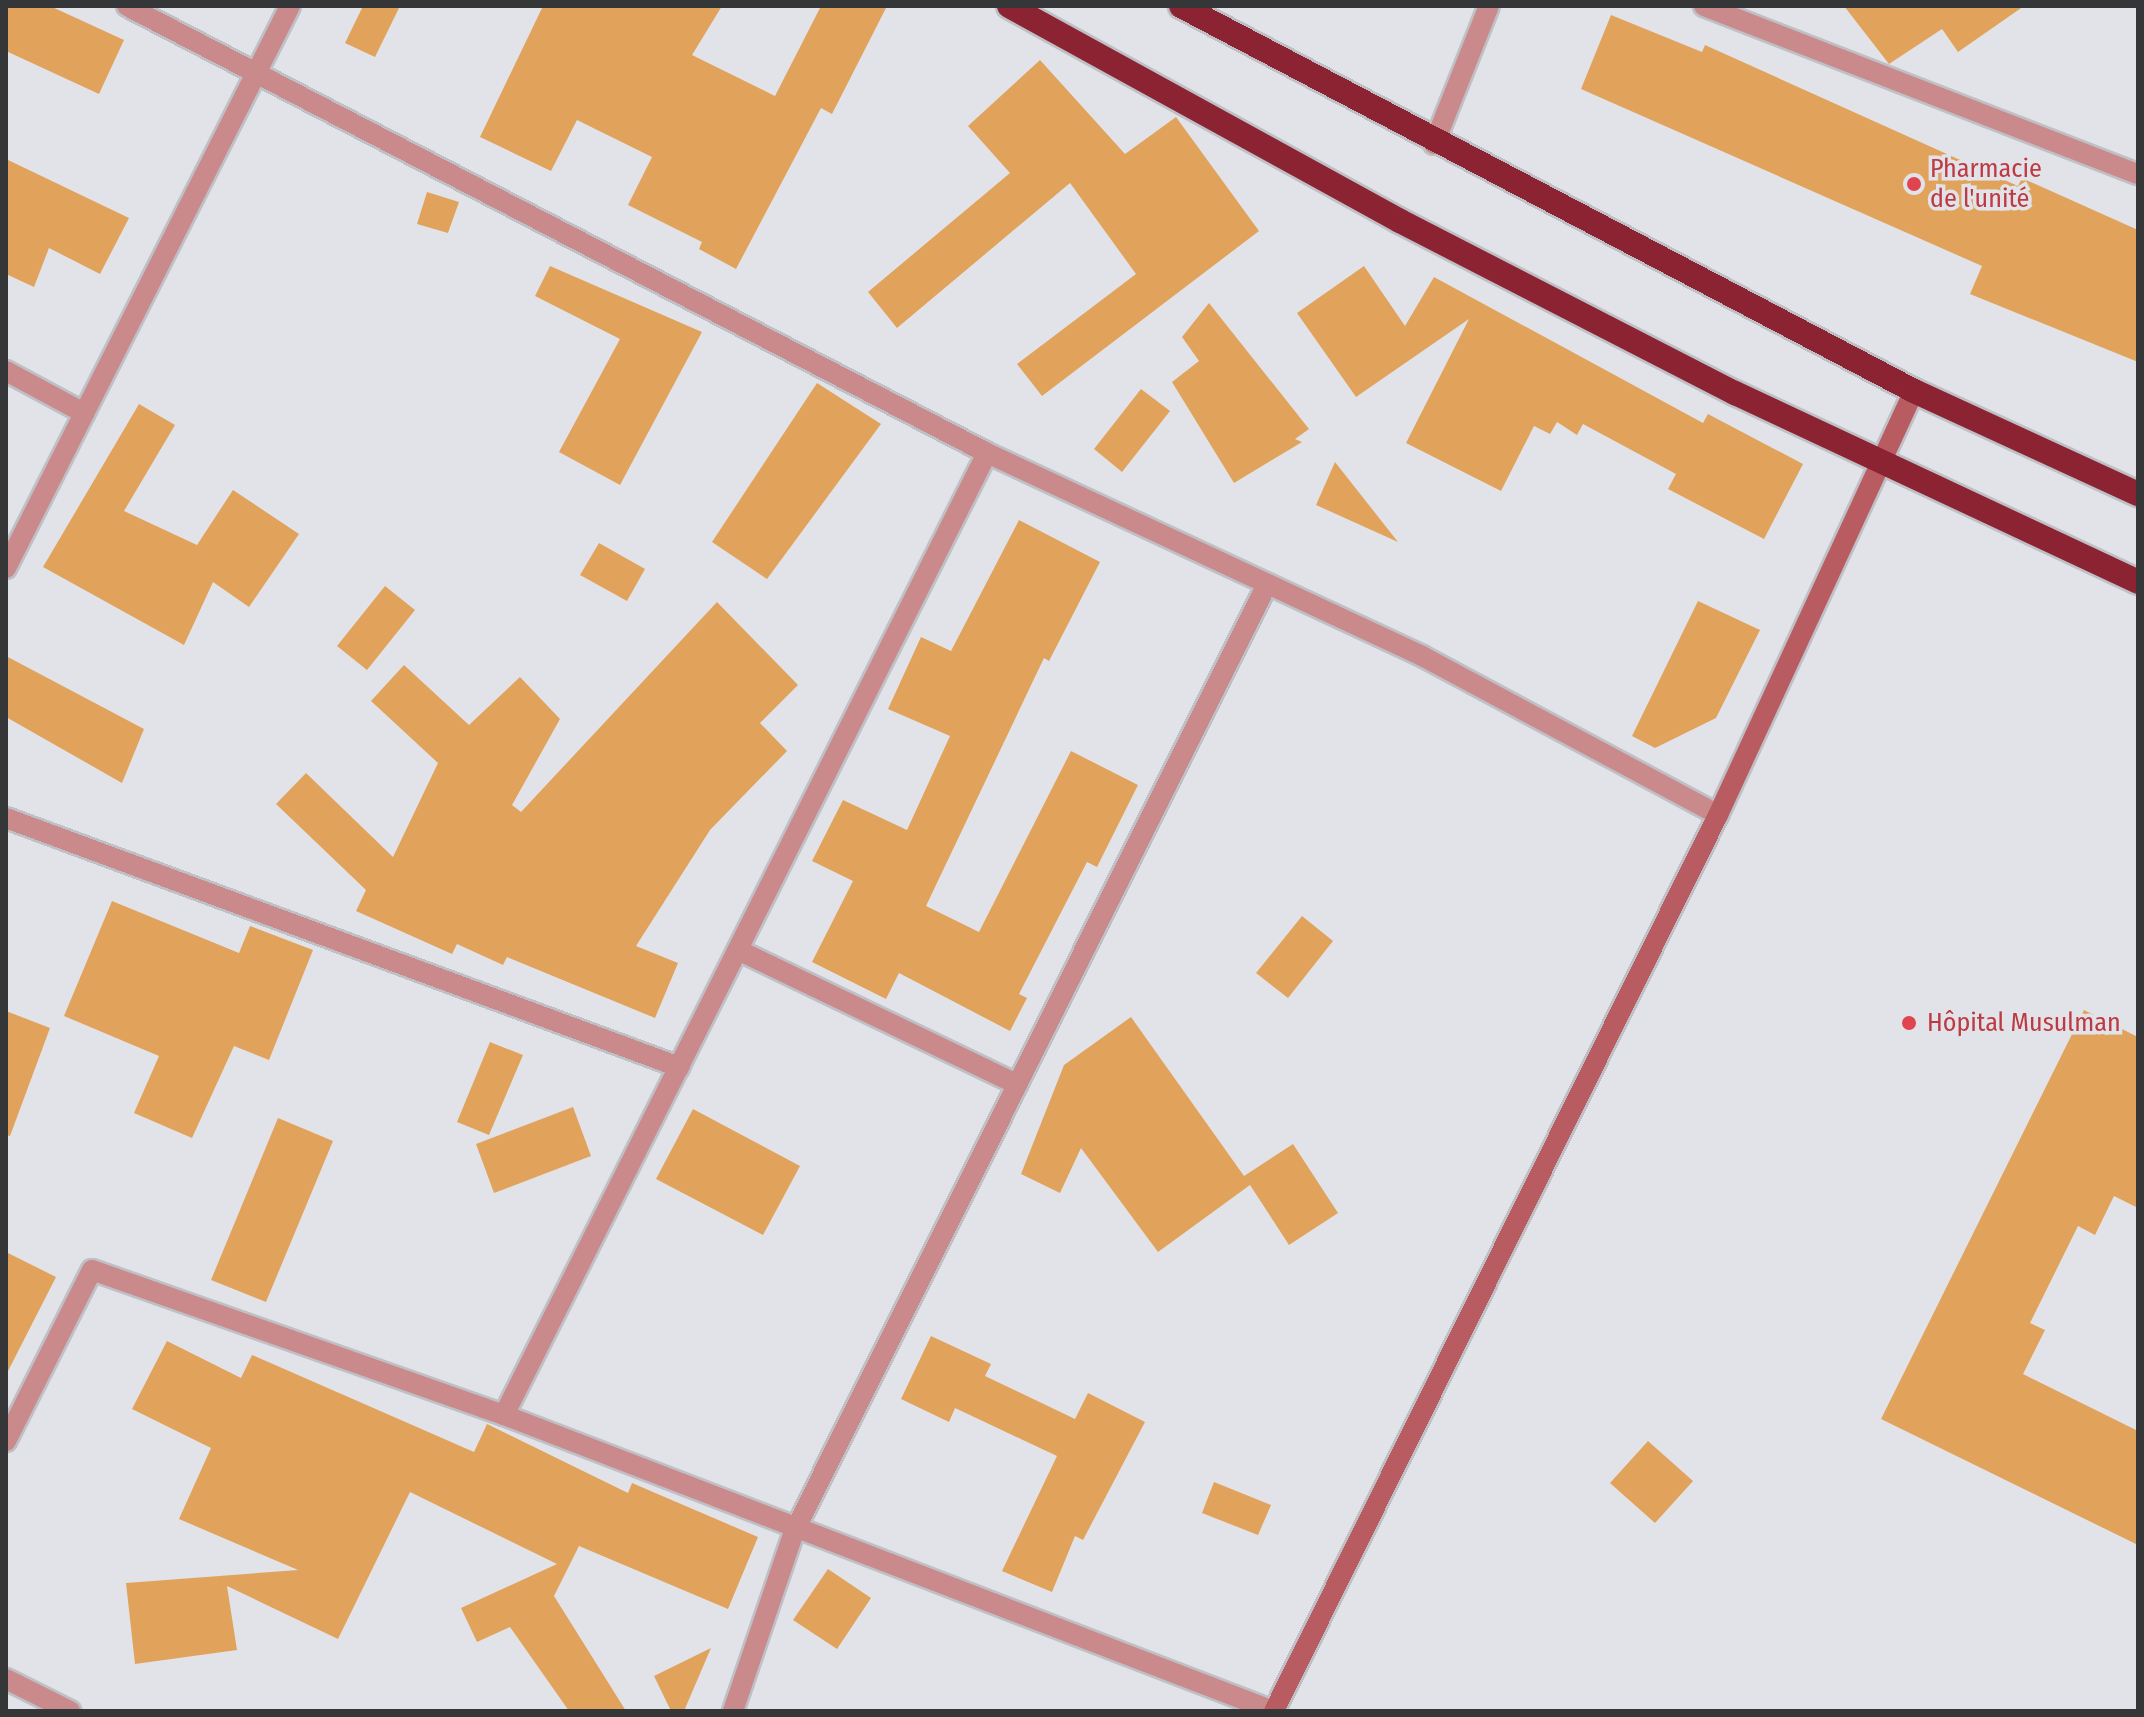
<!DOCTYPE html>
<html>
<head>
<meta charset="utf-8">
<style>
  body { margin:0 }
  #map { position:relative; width:2144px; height:1717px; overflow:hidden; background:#e1e3e9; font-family:"Fira Sans Condensed",sans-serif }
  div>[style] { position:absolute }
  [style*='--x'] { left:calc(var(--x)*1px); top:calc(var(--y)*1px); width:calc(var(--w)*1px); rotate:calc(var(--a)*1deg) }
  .building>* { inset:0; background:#e1a35c }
  .roads { filter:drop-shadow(2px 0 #bfc0c6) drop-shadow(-2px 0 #bfc0c6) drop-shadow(0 2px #bfc0c6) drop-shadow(0 -2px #bfc0c6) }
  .street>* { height:20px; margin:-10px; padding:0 10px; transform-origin:10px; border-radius:10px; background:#ca8a8b }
  .secondary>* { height:20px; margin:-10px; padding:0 10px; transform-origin:10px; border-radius:10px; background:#b85c61 }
  .highway>* { height:24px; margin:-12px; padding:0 12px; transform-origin:12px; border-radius:12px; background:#8c2332 }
  .dots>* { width:22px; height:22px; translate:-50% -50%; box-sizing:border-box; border:4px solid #e1e3e9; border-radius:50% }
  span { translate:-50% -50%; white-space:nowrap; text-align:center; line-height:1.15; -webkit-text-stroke:7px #e1e3e9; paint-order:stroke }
  .health-label { font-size:26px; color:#be3a42 }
  .left { translate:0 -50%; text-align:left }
  .frame { position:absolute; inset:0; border:8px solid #353638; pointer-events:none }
</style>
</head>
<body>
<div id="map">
  <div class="building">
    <i style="clip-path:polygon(6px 6px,50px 6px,124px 40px,99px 94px,6px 51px)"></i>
    <i style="clip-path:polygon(363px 6px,400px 6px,375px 57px,345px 43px)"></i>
    <i style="clip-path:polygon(543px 6px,722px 6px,692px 55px,775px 96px,821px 6px,887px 6px,832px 114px,821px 108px,736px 269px,699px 249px,702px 242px,628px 205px,652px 157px,577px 120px,551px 171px,480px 137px)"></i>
    <i style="clip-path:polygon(1844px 6px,2024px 6px,1958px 52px,1942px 29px,1889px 64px)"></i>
    <i style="clip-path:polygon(1611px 15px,1702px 52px,1705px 45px,2018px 186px,2022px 178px,2138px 230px,2138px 362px,1970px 294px,1982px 266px,1581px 89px)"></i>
    <i style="clip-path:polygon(1040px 60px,1125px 154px,1176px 117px,1259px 231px,1042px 396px,1017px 364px,1136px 274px,1070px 183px,897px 328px,868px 292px,1010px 173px,968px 126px)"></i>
    <i style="clip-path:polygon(6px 159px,129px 218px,100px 274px,49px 248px,34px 287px,6px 274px)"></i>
    <i style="clip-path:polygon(427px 192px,459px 202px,448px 233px,417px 224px)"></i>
    <i style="clip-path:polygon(550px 266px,702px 332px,620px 485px,559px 452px,620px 339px,535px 296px)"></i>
    <i style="clip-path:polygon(1364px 266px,1405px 326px,1434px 277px,1703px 423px,1708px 414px,1803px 464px,1764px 539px,1668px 489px,1676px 474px,1583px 424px,1577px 435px,1557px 422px,1550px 434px,1534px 426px,1501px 491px,1406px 443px,1469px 319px,1356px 397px,1297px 313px)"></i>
    <i style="clip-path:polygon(1209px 303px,1309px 429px,1295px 439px,1302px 442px,1234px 483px,1172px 382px,1199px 361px,1182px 337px)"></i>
    <i style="clip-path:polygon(817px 383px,881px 424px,767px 579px,712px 542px)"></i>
    <i style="clip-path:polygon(1141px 389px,1170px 411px,1122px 472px,1094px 449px)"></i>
    <i style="clip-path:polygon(139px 404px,175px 425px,124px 511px,197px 545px,233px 490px,299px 534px,249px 607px,213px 582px,184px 645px,43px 567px)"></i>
    <i style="clip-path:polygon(1335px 462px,1398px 542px,1316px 505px)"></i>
    <i style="clip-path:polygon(1019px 520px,1100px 562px,1049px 661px,1044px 658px,926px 906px,979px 932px,1071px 751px,1138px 785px,1097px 867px,1087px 862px,1019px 994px,1027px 998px,1010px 1031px,899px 973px,886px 999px,812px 962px,853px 881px,812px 861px,843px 800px,907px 830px,950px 736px,888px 709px,921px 637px,951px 651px)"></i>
    <i style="clip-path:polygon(599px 543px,645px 569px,627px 601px,580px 575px)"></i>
    <i style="clip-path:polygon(385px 586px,415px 610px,367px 670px,337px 646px)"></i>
    <i style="clip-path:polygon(1698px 601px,1760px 630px,1716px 718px,1655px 748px,1632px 736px)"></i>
    <i style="clip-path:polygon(717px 602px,798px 685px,760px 723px,787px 751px,710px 830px,636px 946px,678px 963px,655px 1018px,507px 957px,503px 965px,457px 944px,452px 954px,356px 911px,366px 890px,276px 804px,306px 773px,393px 857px,438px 763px,371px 701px,404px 665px,469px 725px,520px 677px,560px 719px,512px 805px,521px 812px)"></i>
    <i style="clip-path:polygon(6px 656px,144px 729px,122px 783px,6px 717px)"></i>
    <i style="clip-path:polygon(112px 901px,239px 953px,250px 926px,313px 950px,269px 1060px,234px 1046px,192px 1138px,134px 1113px,159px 1056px,64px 1016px)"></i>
    <i style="clip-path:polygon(1302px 916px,1333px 941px,1288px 998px,1256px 973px)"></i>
    <i style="clip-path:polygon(2084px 1010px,2138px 1037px,2138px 1208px,2114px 1196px,2095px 1235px,2078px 1226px,2030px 1323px,2045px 1330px,2023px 1374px,2138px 1431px,2138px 1545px,1881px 1419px)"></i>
    <i style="clip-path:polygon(6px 1011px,50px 1028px,10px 1136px,6px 1135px)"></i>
    <i style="clip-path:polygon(1131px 1017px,1244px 1176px,1293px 1144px,1338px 1213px,1289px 1245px,1250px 1185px,1158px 1252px,1081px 1148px,1060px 1193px,1021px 1174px,1064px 1065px)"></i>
    <i style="clip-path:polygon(490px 1042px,523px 1055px,489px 1135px,457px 1122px)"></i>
    <i style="clip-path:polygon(573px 1107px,591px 1156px,494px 1193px,476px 1144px)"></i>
    <i style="clip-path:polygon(693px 1109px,800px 1166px,763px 1235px,656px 1179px)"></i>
    <i style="clip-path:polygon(278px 1118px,333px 1141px,266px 1302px,211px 1280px)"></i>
    <i style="clip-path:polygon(6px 1252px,56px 1277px,6px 1375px)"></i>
    <i style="clip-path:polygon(931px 1336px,991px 1364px,985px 1376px,1075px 1419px,1088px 1393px,1145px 1422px,1083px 1540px,1075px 1536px,1052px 1592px,1002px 1571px,1057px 1456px,955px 1408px,949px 1422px,901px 1399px)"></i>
    <i style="clip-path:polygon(167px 1341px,241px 1378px,252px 1355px,474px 1452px,487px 1424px,628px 1493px,632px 1483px,758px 1537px,728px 1609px,579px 1546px,554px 1596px,626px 1711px,569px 1711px,510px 1627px,477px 1642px,461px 1608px,557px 1564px,410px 1492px,338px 1639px,227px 1586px,237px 1650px,135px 1664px,126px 1583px,298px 1570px,179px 1519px,211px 1448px,132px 1409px)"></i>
    <i style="clip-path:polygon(1648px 1441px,1693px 1481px,1655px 1523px,1610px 1483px)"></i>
    <i style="clip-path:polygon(1214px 1482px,1271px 1505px,1258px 1535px,1202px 1513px)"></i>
    <i style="clip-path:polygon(828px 1569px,871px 1598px,837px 1649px,793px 1620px)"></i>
    <i style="clip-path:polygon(711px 1648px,684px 1711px,671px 1711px,654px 1676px)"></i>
  </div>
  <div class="roads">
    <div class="street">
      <i style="--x:127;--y:6;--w:969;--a:27.46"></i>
      <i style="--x:987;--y:453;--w:480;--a:25"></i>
      <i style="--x:1422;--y:656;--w:336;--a:28.2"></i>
      <i style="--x:1704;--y:6;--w:465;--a:21.2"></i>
      <i style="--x:1434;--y:144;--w:149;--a:-68.3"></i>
      <i style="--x:6;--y:371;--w:89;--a:28.3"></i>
      <i style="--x:6;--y:568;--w:630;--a:-63.19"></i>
      <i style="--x:6;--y:818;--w:718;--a:20.3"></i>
      <i style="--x:738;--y:950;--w:310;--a:25.7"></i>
      <i style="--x:504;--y:1415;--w:1076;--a:-63.34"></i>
      <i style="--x:6;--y:1441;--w:191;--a:-63.3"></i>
      <i style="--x:92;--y:1270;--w:437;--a:19.4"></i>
      <i style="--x:504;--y:1415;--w:824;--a:21.05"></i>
      <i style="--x:6;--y:1679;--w:72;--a:26.6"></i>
      <i style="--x:733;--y:1711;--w:189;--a:-71.2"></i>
      <i style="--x:794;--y:1532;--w:1059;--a:-63.48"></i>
    </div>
    <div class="secondary">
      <i style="--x:1274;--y:1711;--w:1000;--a:-63.64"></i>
      <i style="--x:1718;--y:815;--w:467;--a:-65.2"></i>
    </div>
    <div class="highway">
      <i style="--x:1009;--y:6;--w:446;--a:28.8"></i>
      <i style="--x:1400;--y:221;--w:377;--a:27.2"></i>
      <i style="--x:1735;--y:393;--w:445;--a:25.1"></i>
      <i style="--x:1181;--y:6;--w:828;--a:27.71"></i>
      <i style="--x:1914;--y:391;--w:247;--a:24.7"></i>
    </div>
  </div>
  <div class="dots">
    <i style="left:1914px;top:184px;background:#e0444e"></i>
    <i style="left:1909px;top:1023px;background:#e0444e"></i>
  </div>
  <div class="health-label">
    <span class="left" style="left:1930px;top:184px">Pharmacie<br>de l'unité</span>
    <span class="left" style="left:1927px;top:1023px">Hôpital Musulman</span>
  </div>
  <div class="frame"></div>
</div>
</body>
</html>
